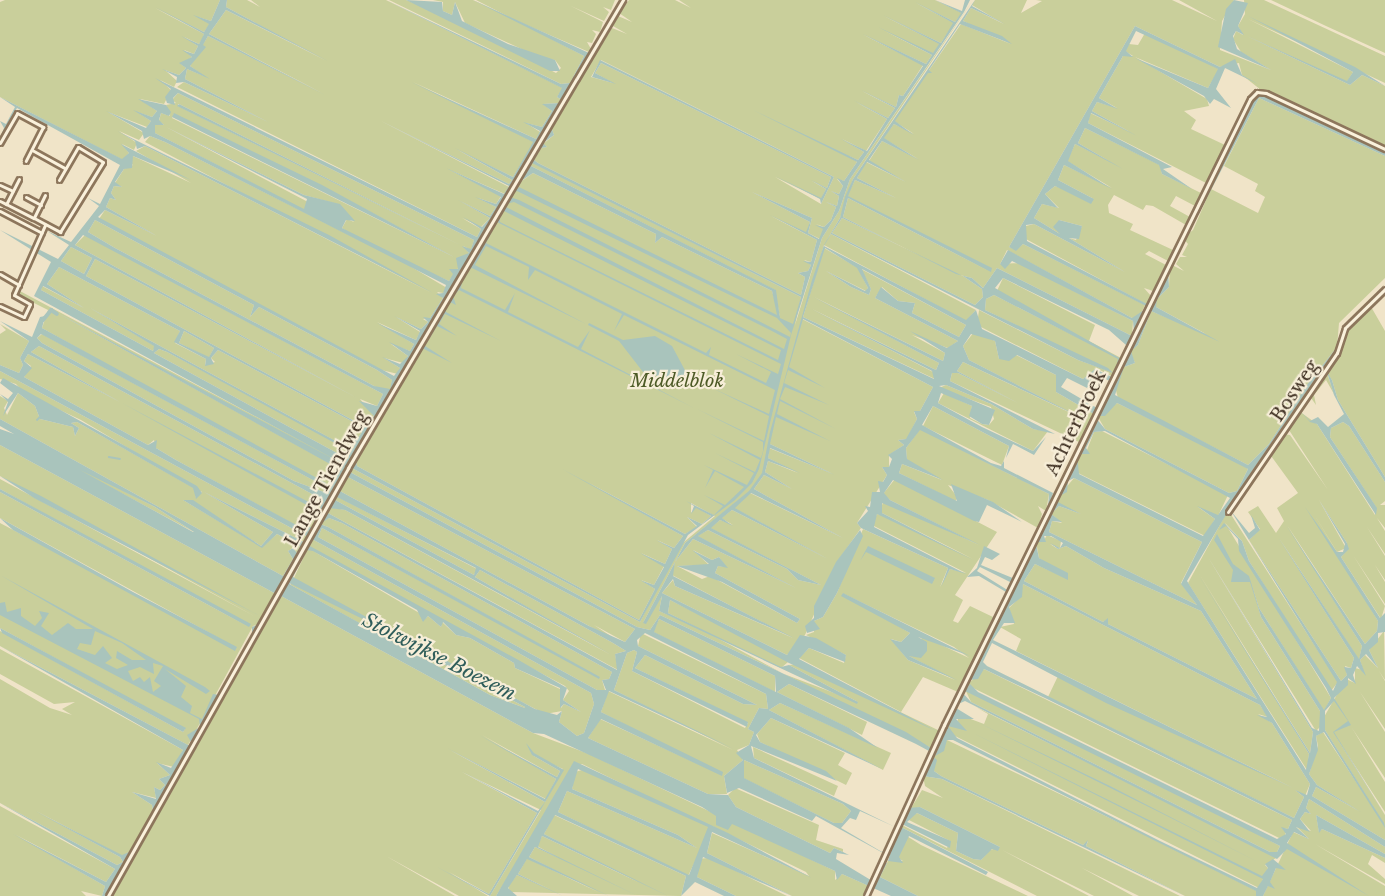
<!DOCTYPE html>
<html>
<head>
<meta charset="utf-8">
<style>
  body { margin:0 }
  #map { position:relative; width:1385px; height:896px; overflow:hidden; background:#f0e4c8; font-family:"Libre Baskerville",serif }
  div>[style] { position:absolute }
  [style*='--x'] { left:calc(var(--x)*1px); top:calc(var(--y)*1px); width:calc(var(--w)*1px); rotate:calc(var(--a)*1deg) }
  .green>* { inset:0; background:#c9cf9b }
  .water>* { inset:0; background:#a9c4bc }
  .stream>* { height:1.5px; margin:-0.75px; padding:0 0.75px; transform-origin:0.75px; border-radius:0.75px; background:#a9c4bc }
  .canal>* { height:4px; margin:-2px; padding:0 2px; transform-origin:2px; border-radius:2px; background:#a9c4bc }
  .roads { filter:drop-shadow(2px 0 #8d765c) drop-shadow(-2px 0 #8d765c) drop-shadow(0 2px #8d765c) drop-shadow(0 -2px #8d765c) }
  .street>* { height:3px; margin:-1.5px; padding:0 1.5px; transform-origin:1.5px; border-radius:1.5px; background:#faf1dc }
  span { translate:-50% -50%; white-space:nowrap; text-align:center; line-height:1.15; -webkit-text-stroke:4.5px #f7eed8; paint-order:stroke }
  .park-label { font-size:18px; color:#4d5a26; font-style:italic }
  .street-label { font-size:18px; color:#3d2e20 }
  .water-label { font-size:20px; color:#2f5d5a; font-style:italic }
</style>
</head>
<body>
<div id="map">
  <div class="green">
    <i style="clip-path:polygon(5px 0,220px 0,211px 21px,198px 17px,210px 24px,204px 32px,155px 8px,204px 34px,203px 38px,199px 44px,184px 37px,198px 46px,194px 54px,184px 50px,192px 57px,181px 64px,186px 68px,179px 75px,165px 70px,177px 81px,174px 87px,160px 80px,171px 90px,164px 104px,140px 99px,157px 111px,152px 117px,137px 112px,151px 121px,147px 127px,108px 112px,144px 133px,139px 140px,119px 131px,137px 143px,134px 150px,122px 144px,129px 153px,123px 160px,0 97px,0 2px)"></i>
    <i style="clip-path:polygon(evenodd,227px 0,247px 0,260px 7px,251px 0,386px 0,563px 88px,557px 97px,562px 100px,578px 73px,589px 52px,515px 20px,584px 56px,570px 83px,561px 84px,389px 0,406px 0,436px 12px,556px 73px,561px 68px,555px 60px,541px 58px,465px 23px,455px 2px,452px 15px,443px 11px,443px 2px,433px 0,473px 0,515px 20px,476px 0,615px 0,611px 10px,603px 7px,609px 12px,604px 21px,571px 6px,603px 22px,600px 32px,592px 30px,596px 34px,592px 43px,587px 42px,591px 49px,621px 0,626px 0,596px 52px,612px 28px,627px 34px,613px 26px,618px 16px,632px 22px,619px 13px,629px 0,675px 0,691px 8px,679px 0,935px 0,962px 13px,955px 22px,916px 3px,954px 23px,941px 43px,884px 16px,940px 44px,933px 54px,885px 31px,932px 55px,926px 64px,864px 35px,923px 65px,903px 96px,899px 95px,896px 107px,862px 91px,895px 108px,888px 118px,856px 102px,887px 119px,866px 151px,842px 139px,864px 152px,858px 160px,849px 156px,857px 162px,844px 181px,837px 179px,843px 186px,839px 194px,831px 191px,839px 196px,837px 206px,826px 202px,836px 207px,831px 220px,824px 227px,816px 224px,824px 228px,820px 239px,808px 233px,812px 218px,752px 192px,810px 222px,807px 233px,771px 216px,817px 240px,811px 262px,804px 260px,811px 265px,808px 271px,798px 273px,805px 277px,801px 295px,538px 163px,534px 160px,541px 148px,547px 147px,543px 144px,554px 135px,551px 126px,530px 161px,801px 297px,795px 325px,822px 238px,839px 211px,850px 179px,973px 0,853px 179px,840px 218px,827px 240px,831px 234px,976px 310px,966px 321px,824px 245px,794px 346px,802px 319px,933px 387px,920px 411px,914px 412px,917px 419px,907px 439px,898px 440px,904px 445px,889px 455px,889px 467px,882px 467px,887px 475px,857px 523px,861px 528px,837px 562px,805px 635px,787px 655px,662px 593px,673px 580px,675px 586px,793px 638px,672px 575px,675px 562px,693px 539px,796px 588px,697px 536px,708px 530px,787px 569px,798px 580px,821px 585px,710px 528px,720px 520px,733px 525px,721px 518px,732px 510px,828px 559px,734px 508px,750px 493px,843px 538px,754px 489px,764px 475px,792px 489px,765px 472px,768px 461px,798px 473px,768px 458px,769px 448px,833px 474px,770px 444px,770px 435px,763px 472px,753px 489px,685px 543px,643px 623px,662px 596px,659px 611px,698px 628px,668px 613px,670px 600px,786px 658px,788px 662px,781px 668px,708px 633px,782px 673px,660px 615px,650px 630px,637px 627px,348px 471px,346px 476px,635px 629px,625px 642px,594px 625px,626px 646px,338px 490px,336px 496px,477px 569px,474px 575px,335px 500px,329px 507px,345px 510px,611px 655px,475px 577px,480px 570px,613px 643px,626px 651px,615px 654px,618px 670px,326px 512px,323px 521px,329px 518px,342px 523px,612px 672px,609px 679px,602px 680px,605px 690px,597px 690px,318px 537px,322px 528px,600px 678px,328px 527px,320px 524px,312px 539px,591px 693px,594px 704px,584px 733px,577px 736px,559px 722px,562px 711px,545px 714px,371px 623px,402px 641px,404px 648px,291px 585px,291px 581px,368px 621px,293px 580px,307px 550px,312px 550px,308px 545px,284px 583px,304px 542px,204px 492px,273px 532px,261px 546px,193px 501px,183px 500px,262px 547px,277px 534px,300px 546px,297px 553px,293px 548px,288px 551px,293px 559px,283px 576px,0 419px,0 396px,8px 401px,4px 408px,7px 415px,18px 393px,35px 406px,40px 419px,73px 427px,75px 436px,79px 428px,71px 423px,77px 422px,194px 488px,196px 498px,202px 492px,81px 420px,24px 393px,16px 384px,0 379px,0 371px,308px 537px,560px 103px,543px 104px,552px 111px,542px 127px,526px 123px,540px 132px,536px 139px,413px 82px,534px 142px,513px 177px,458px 150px,512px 180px,509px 184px,381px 121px,509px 187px,505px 194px,450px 170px,501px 196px,496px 204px,478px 198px,496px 207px,490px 216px,460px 201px,490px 218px,481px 227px,462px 218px,481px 229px,477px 237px,177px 87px,184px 82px,268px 122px,185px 79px,187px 69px,204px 76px,190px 66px,208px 36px,322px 93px,209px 34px,226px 10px,325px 60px,226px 7px,227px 0,601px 60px,834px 177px,821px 204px,775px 177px,821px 199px,826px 189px,812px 181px,827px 188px,831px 177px,601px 63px,595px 73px,613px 83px,591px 77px,601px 60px,227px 0,529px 165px,775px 290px,780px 318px,772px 291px,662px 237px,655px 243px,656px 234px,533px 173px,519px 183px,529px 165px,227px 0,356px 460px,357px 466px,639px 620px,655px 589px,641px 580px,654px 585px,664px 566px,641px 553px,665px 564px,672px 549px,657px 540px,674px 548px,683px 536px,587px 482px,685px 534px,697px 527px,687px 517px,702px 524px,711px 516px,696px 507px,691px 513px,691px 503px,715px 516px,678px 547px,640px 622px,350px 467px,356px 460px,227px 0,693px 550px,712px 560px,719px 557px,726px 567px,718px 566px,715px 573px,800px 619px,797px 623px,710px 576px,702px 579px,677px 566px,709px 565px,693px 550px,227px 0,313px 551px,565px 686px,569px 691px,563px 700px,581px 712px,564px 704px,561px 708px,560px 689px,515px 668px,514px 663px,470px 638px,456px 635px,442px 622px,441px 627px,428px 616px,423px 621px,425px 611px,421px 614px,313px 551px)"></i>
    <i style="clip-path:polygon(975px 0,1027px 0,1021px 13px,1042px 1px,1036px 0,1172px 0,1217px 21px,1179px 0,1234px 0,1222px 21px,1220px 50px,1271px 70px,1241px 52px,1233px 39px,1236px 31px,1243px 35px,1238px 26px,1245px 14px,1244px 0,1264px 0,1385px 56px,1385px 83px,1248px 19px,1353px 72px,1347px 82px,1247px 36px,1350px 85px,1362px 75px,1385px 86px,1385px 148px,1261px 90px,1242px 75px,1239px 63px,1220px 67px,1135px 26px,1009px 247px,1016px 250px,1023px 244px,1145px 305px,1139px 318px,1132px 318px,1007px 250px,1000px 264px,1018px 263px,1133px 321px,1132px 336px,997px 268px,983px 288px,972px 278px,956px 274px,843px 217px,848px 198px,989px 271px,847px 196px,855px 180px,896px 198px,857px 178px,866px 162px,906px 182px,869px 161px,882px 141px,918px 159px,883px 138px,894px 124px,914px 134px,894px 121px,961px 24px,1011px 44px,963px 21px,971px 8px,1004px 24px,972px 5px)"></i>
    <i style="clip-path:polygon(1271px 0,1385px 0,1385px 53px,1326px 26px)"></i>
    <i style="clip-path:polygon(1145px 33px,1219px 69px,1208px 88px,1135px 57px,1207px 99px,1209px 106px,1184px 111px,1196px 120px,1191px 129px,1225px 145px,1206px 183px,1088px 123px,1090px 113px,1130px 132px,1092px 111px,1097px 102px,1117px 108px,1099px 98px,1123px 56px,1133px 56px,1125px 51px,1129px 44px,1138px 45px)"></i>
    <i style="clip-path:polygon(evenodd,178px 93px,474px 240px,471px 250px,463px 246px,469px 253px,449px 281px,393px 256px,447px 288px,443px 293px,437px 292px,443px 298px,430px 318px,423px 319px,428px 322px,421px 329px,396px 317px,420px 332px,416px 340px,377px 322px,414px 344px,410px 351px,391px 344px,408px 356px,403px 363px,384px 358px,400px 368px,398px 374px,377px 369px,99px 219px,105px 210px,157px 236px,106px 207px,110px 198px,116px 200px,111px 193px,114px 186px,122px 187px,115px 183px,124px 169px,133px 165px,129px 162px,133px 156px,191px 183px,136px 151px,145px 146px,432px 293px,145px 142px,150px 136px,165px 142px,361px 241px,342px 228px,347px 219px,354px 222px,337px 204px,304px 195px,166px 127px,308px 202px,317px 199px,337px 208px,328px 206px,337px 215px,341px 210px,337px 227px,155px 133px,155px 125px,164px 125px,159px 121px,161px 113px,170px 116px,166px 105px,176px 103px,172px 100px,178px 93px,178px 104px,179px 104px,460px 245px,178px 106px,178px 104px,178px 93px,174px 114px,324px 187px,454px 257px,172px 118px,174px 114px)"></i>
    <i style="clip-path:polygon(1259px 98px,1385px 156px,1385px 278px,1339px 323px,1337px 347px,1306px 386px,1269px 444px,1248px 465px,1118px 398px,1115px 387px,1124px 367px,1135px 363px,1130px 351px,1138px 345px,1151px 311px,1206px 334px,1156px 307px,1156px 300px,1169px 287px,1170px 264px,1184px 271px,1176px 264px,1180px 257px,1187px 257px,1182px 255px,1188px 244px,1183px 238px,1193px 230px,1211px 189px,1258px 213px,1265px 197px,1255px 191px,1258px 184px,1224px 166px)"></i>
    <i style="clip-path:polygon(1085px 128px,1160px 165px,1162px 174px,1201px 193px,1195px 206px,1176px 196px,1170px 206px,1190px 217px,1186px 225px,1153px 206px,1146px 205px,1143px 210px,1114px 195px,1108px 205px,1109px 213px,1133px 224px,1130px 230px,1173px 250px,1168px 261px,1149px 251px,1145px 254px,1166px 265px,1153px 291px,1144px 288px,1151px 296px,1146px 304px,1024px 238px,1026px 226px,1034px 224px,1125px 272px,1069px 238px,1076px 240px,1082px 226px,1059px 220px,1060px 234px,1034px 218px,1042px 204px,1059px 208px,1045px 194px,1055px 186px,1094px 199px,1058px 180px,1064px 165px,1112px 188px,1067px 161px,1075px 144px,1109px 161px,1078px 143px)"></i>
    <i style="clip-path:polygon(842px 218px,963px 276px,982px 289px,983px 297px,975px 305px,832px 233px)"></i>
    <i style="clip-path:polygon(95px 220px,254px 305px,250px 317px,259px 307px,377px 370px,392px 380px,391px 389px,385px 392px,374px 386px,115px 248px,88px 232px)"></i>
    <i style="clip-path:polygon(85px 235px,383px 394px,377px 406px,360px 399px,374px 416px,365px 424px,358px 423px,86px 276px,95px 259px,357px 398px,75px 245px)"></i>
    <i style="clip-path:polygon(71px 247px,92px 258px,84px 274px,61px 261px)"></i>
    <i style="clip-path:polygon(824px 248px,858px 268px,868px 288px,866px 291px,826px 271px,851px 287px,869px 295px,871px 289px,861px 269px,966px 325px,959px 337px,912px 313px,915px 303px,898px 301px,882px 287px,875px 298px,958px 341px,948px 348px,912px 335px,945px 353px,943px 361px,814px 297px,939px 363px,936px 370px,812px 309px,935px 373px,935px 379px,803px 317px)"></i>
    <i style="clip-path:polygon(59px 267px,180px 331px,175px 343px,206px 359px,205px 365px,215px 362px,211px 358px,218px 350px,357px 424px,362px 432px,358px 438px,352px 435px,354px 448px,345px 446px,348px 459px,154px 353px,159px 349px,167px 352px,343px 445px,90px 308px,155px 346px,153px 351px,41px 290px,42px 286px,84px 308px,47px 284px)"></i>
    <i style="clip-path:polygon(1003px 278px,1095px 325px,1089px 341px,1121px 358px,1121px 360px,1113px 377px,1098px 369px,1083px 379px,977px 325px,979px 310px,1078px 360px,1112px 372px,985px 310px,986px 299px,994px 295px,1120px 359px,996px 293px)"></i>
    <i style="clip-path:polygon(18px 290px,343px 463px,344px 467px,54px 311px,340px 469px,327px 488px,329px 494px,294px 481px,42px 343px,37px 338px,42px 334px,324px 486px,42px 328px,48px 310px,18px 295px)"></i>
    <i style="clip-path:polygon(1370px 305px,1385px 331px,1385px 477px,1338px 400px,1332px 380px,1327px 373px,1334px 394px,1326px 380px,1314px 395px,1316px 405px,1309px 395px,1346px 329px)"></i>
    <i style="clip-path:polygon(0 324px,29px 341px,20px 358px,23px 365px,19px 373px,0 365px,0 334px,6px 330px)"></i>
    <i style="clip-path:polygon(184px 331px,214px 348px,209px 358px,179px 343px)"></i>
    <i style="clip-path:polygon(974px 332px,995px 341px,999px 359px,1016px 355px,1056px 375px,1056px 392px,1094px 414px,1079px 442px,950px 381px,952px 373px,958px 373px,1018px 403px,957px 371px,963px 362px,1077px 416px,969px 360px,963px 346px)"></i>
    <i style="clip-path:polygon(39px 346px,323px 500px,312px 527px,304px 530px,176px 460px,156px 448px,154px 440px,148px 445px,24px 377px,31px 366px,24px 361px,28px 354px,120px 402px,31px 352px)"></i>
    <i style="clip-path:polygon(946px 385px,991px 404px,1033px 429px,1048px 431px,1033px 451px,938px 403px,944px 393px,972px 406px,970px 418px,982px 424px,989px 425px,994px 419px,991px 407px,939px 388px)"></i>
    <i style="clip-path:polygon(1117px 403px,1243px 465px,1248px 469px,1237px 491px,1229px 493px,1105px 429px,1098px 417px)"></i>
    <i style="clip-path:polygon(933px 406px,1009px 446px,1002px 465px,923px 426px)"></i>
    <i style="clip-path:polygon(1299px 411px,1317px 424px,1375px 515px,1376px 507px,1330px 437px,1331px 428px,1343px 422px,1349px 426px,1385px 482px,1385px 501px,1380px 505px,1385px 505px,1385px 528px,1377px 518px,1385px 531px,1385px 554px,1367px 527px,1385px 556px,1385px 580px,1375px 565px,1385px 582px,1385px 604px,1353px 555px,1385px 606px,1381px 619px,1341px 557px,1347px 550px,1347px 543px,1319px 500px,1346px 548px,1337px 552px,1314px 514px,1378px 621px,1377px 631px,1365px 644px,1287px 525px,1362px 646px,1359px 660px,1279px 538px,1354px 658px,1351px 668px,1345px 666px,1347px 675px,1341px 681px,1249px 540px,1260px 529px,1248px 512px,1258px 506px,1276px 533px,1284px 521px,1277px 508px,1298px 493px,1269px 453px,1283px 434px,1290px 435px,1328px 490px,1289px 430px)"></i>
    <i style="clip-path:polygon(920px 429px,1049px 494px,1046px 511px,1038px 506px,1042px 514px,1038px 528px,988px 500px,948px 485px,958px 498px,955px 501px,899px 473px,902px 464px,942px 480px,907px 460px,906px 448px)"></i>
    <i style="clip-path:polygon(1102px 431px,1228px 495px,1218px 516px,1198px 507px,1215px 519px,1205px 536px,1076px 472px,1079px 454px,1087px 450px,1094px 432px)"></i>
    <i style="clip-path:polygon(0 445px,276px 594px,259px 624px,253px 626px,188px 745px,0 646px,0 631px,183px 732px,185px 729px,0 628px,0 523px,237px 648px,0 518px,0 492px,249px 627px,0 489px,0 479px,256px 617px,0 476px)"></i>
    <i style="clip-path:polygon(80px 469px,155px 507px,194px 532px,80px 471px)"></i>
    <i style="clip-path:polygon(1074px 478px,1202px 542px,1181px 583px,1197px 605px,1049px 532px,1052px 521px,1062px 523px,1051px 514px,1059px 506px,1081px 514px,1054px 502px)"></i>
    <i style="clip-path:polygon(evenodd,895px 479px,997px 532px,955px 595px,963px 600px,953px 621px,958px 623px,970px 606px,993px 617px,958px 692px,923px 677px,901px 712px,799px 658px,809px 648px,844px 663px,846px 655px,806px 635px,814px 632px,814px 621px,823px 617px,837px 593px,863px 529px,948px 568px,940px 587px,950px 569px,966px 573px,872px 525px,877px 514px,881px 515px,973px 559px,880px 512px,883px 502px,894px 505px,979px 545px,890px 500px,883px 494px,895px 479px,842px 593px,954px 647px,969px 658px,920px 635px,926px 649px,909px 656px,955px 680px,908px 660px,891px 639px,901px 642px,910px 633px,842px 593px)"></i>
    <i style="clip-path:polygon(1228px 510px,1338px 682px,1331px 691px,1249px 561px,1242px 541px,1225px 523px,1331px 698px,1324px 711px,1259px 608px,1251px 583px,1261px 617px,1320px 711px,1323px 724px,1316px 731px,1208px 557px,1313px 732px,1310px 753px,1198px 572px,1309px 754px,1307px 770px,1188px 583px)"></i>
    <i style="clip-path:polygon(1047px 535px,1061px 541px,1060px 548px,1050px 544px,1058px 549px,1066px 546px,1104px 568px,1201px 611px,1257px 699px,1108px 624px,1108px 619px,1103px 622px,1024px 581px,1035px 564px,1068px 579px,1039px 558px,1036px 542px,1043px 542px)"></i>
    <i style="clip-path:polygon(1023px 584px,1260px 705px,1268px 717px,1258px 714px,1272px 723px,1310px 784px,1305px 796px,1295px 790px,1304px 797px,1294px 818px,1048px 697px,1058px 676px,1293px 788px,1016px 651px,1021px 639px,1000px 627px,1014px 624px,1009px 608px,1019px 598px)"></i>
    <i style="clip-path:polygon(evenodd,282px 587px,281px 596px,533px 733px,589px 754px,835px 871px,835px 880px,842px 874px,869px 886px,865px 896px,792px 896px,707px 853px,712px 833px,809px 876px,806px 872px,712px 826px,688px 876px,558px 812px,567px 791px,697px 848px,678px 835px,572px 789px,575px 772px,582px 770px,688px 816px,582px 764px,571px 767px,550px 810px,496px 896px,490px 896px,541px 810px,462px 772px,537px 813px,489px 894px,449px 872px,488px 896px,459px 896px,386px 856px,455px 896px,106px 896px,129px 852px,122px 856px,36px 811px,120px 857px,123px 862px,117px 865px,0 803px,0 679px,50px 708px,72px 715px,62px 709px,75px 702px,54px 704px,0 674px,0 649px,183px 750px,174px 767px,157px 763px,170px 775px,159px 779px,165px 785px,160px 790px,154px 787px,156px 798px,132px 792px,152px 805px,153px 811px,282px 587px,482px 735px,557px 777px,560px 771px,532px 755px,563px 769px,545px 802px,450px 750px,546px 799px,556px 779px,482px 735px)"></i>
    <i style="clip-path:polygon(659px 619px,775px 676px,775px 692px,653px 632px)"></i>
    <i style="clip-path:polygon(1384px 631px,1385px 680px,1379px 671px,1385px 681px,1385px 729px,1360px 692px,1385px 732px,1385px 778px,1352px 728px,1385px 782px,1385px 812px,1335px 735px,1385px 815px,1385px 840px,1312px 796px,1316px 787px,1359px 811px,1317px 785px,1309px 774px,1318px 746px,1316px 736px,1323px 732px,1382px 821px,1325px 730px,1324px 717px,1346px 679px,1355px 683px,1355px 668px,1363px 670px,1360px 660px,1365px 655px,1378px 668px,1369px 650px)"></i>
    <i style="clip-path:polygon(641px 633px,766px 694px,768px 709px,759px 708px,748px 729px,754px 732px,749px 745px,737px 750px,743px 760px,724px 776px,727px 794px,708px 794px,588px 738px,600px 719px,722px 775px,601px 712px,608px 691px,733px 750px,614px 690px,627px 653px,634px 650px,637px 652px,632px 671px,745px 728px,748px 723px,635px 668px,645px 655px,743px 704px,757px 705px,638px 646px)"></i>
    <i style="clip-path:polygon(408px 645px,525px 707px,525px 708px,490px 695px,407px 649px)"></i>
    <i style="clip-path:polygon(800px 664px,940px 731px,931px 748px,784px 674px,858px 702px,789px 665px)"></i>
    <i style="clip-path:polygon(984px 669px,1292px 820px,1288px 829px,1282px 828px,1286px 832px,1283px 840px,967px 685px)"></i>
    <i style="clip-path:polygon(789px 684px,867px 722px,862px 735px,777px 692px)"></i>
    <i style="clip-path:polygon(965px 689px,1177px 791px,1280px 846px,1277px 852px,1270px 852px,971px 702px)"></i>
    <i style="clip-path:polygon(780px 703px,891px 753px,883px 770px,769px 710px)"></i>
    <i style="clip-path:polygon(976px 707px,1271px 854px,1276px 858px,1265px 865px,1268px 868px,1259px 888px,951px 734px,948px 726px,955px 726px,960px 715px,984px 724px,988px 714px)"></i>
    <i style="clip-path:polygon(771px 718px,845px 753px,838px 765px,852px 773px,846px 785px,760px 742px,757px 734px)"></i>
    <i style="clip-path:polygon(947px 740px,1147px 836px,1257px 891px,1256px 896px,1185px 896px,1086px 846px,1088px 841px,1083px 845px,941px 776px,934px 771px,934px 757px)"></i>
    <i style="clip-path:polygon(753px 747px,838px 786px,834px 796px,754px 758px)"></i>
    <i style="clip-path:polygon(744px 760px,843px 804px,851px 811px,842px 823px,834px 823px,743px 778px)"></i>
    <i style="clip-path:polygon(923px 776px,942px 779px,1180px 896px,1139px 896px,1082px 868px,1133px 896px,1094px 896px,1002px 850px,1089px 896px,1037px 896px,901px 827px,894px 836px,900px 820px,905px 809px,907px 808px,900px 824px,947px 848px,950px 841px,907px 819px,917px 813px,958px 833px,956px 851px,973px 859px,981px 860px,990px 850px,1000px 847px,920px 807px,910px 810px,922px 790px,943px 798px,925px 786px)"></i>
    <i style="clip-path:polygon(735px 788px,819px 825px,816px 840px,843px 849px,843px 852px,834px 848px,830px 853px,736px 807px,728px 795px)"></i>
    <i style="clip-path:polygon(1309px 799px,1385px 847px,1385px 854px,1316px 815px,1319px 832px,1322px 829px,1385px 858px,1385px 863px,1372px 855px,1368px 864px,1385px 879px,1385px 884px,1315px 844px,1385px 886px,1385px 896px,1263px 896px,1293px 832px,1309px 839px,1296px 826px,1311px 831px,1300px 819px,1305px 812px,1311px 814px,1306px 808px)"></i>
    <i style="clip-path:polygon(0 806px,115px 869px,106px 882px,16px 835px,105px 886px,102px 896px,81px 891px,86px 896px,0 896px)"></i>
    <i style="clip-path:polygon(554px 815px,686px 876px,681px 896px,510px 892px,508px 886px,517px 875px,551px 890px,518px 874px,527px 858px,598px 892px,529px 857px,535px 847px,559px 858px,537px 846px,542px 836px,638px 882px,544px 834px)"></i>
    <i style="clip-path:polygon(902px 833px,921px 845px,1028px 896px,918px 896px,880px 877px,888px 861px,903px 861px,893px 855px,895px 839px)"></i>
    <i style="clip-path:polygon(707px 858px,718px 862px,787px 896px,736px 896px,697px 877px,699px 859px)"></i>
  </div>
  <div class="water">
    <i style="clip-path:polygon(220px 0,227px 0,226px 7px,328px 61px,226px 10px,209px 34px,325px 95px,208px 36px,203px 45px,206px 47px,190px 66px,210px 79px,187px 69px,185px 79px,270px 123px,184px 82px,176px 83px,177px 77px,162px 69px,179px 75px,186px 68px,179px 63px,192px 57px,182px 50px,194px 54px,198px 46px,181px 36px,199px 44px,204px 34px,155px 7px,204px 32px,209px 24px,193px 15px,211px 21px)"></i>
    <i style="clip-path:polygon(386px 0,561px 84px,570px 83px,584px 56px,473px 0,589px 53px,562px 100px,557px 97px,562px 88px)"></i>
    <i style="clip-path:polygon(406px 0,442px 2px,443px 11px,452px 15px,455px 2px,462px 21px,508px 44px,555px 60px,560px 71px,550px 71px)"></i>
    <i style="clip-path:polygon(935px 0,962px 11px,965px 0,970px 0,964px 12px,850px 179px,839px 211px,822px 238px,791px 335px,759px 469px,752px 483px,735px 500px,688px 535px,640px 622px,350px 467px,356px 460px,357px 466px,639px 620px,655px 589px,640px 580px,654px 585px,664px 567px,640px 553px,665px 564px,672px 549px,656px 540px,674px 548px,683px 536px,562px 469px,685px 534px,697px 526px,687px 517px,702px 524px,711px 516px,696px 508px,691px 514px,694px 506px,686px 501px,714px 515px,723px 506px,704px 495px,725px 505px,744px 487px,715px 471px,705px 488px,713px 470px,704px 465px,747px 485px,754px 473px,715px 453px,755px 472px,760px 460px,709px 433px,761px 458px,763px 451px,763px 442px,697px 409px,764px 441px,769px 416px,712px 388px,769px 414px,775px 390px,624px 315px,614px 331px,622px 314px,535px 270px,528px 280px,529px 267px,486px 246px,475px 265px,586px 324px,472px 268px,465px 271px,496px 224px,486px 243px,706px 353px,711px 347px,709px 355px,766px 383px,771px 372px,736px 354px,778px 374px,781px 364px,495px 221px,500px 213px,500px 222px,778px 360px,781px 350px,502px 210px,504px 206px,784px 349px,787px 339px,770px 330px,514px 202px,506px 204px,510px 197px,519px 200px,790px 337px,791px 333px,777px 318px,517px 191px,512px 194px,519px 187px,777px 315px,772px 291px,662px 237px,655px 243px,656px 234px,533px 173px,518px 183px,529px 165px,776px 290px,780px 318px,793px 324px,801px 297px,530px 162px,551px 126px,554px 135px,543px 143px,547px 147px,541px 148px,534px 160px,538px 163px,801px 295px,805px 277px,798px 273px,808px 271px,811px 265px,803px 261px,811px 262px,817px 240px,770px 215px,806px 232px,810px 222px,752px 192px,812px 218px,808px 233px,819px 239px,823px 229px,815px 225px,824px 227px,831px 220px,836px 207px,826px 202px,837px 206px,839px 196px,831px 191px,839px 194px,843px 186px,837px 178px,844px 181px,857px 162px,753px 110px,858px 160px,864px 152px,841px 139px,867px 151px,887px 119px,853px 100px,888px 118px,895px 108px,861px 90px,896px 107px,899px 95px,903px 96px,923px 66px,863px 34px,926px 64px,932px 55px,878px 27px,933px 53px,939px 44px,883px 15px,941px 43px,953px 23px,915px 2px,955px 22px,961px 13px)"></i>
    <i style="clip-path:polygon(evenodd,975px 0,972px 6px,1005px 24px,971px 8px,963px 21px,1002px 36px,1012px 44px,960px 24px,929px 70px,932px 73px,928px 73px,895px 121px,914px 135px,894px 124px,884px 138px,919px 160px,882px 141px,869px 160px,906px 182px,867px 162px,857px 178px,896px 198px,855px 180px,848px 196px,992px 268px,991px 272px,848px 198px,843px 217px,956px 274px,972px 278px,983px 288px,997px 268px,1132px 336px,1126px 345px,1109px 330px,1003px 278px,995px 288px,1121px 359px,1116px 368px,1118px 359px,994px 295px,986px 299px,985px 310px,1108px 368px,1113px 373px,1078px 360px,831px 234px,824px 246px,966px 320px,976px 310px,982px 329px,1083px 379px,1095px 369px,1112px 377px,1110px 381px,1096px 375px,1087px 388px,1067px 378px,1061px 387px,1097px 408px,1094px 414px,1056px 392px,1056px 375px,1017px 355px,1009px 361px,999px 359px,995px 341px,971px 334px,963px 346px,969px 360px,1078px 416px,963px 362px,957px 371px,1018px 403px,958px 373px,952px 373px,950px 381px,1055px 434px,1033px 429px,991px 404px,946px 385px,939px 386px,995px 410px,989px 425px,982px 424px,969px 416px,972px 406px,941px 393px,938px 403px,982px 427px,1033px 451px,1046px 437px,1034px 455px,1013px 444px,1006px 458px,1009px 446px,933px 406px,922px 425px,991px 463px,1001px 466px,1004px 461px,1004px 468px,1053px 493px,1048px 508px,1049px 494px,920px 430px,906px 448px,907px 459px,943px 480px,902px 464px,899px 473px,957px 501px,951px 484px,993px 502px,1022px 522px,987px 505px,979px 522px,974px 521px,893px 480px,884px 493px,890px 500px,980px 545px,882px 503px,882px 513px,973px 560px,877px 514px,874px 527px,966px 574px,950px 569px,941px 587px,948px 568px,861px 528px,857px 523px,868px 511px,865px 506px,870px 507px,872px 492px,880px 492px,878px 481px,883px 482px,887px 475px,882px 467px,889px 467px,892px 459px,888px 455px,904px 445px,898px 440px,906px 439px,917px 419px,914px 411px,920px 411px,933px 387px,803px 319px,789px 367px,825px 388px,788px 370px,784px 383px,829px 405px,785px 387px,780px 399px,836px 429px,780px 401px,777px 414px,830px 441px,776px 417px,770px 444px,835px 475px,770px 448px,768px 458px,800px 473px,768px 461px,765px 472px,792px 489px,764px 475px,754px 489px,843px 538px,751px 493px,735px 508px,828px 559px,732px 510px,722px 518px,733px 526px,720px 520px,711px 528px,821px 585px,798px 580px,787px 569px,708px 530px,698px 536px,796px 588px,693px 539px,675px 562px,673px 576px,794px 638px,675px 586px,673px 579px,662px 593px,787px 655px,800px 635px,816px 638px,846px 655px,845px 662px,809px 648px,799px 659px,936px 731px,789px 663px,670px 600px,668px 613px,781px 667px,789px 665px,858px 702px,857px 704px,659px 611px,662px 596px,646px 624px,643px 623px,685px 543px,749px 491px,762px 473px,770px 432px,812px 280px,824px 245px,840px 218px,845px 197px,853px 179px,975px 0,842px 218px,963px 276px,982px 289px,983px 297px,975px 305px,832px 233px,842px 218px,975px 0,825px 248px,857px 268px,868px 288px,865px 291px,826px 271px,851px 287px,869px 295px,871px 289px,862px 269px,966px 325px,959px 337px,912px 313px,915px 303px,898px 301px,881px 287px,875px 298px,958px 341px,947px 348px,910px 331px,945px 353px,943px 361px,813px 297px,939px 363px,936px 370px,811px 309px,932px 371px,934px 379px,803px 317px,825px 248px)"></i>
    <i style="clip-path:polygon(1234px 0,1248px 3px,1238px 26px,1244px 35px,1236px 31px,1233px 36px,1237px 49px,1271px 70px,1218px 47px,1226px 9px)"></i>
    <i style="clip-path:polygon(1248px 16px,1355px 67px,1385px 86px,1362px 75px,1350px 85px,1247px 36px,1347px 81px,1353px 72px)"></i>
    <i style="clip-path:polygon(1135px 26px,1220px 67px,1235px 59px,1242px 75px,1258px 84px,1225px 68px,1216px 89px,1231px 108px,1214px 99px,1210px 104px,1204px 96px,1135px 58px,1208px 88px,1218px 69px,1136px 31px,1126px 51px,1133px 57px,1123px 56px,1099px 98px,1118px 109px,1097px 102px,1092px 111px,1137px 136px,1091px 113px,1088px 123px,1172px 167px,1163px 169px,1192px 189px,1162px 174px,1159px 165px,1085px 128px,1078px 143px,1123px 169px,1075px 144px,1068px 161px,1112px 189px,1064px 165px,1058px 180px,1094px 199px,1091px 204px,1055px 186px,1045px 194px,1058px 208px,1042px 204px,1034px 218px,1060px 234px,1053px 227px,1059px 220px,1082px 226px,1079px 239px,1069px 238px,1125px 272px,1034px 224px,1026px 225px,1027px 241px,1147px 304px,1146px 306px,1023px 244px,1016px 251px,1009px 247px)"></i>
    <i style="clip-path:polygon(600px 60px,834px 177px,821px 204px,820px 199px,775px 176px,821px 198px,826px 189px,811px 180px,827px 188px,831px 177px,601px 63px,595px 73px,616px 84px,592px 77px)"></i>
    <i style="clip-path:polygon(evenodd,155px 78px,477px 237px,481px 229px,463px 217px,482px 227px,490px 218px,458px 200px,490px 216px,496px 207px,475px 197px,496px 204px,501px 197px,446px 168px,504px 194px,509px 186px,381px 121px,509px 184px,512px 180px,455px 148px,513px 177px,533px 142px,411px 82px,536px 139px,540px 131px,523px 122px,542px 127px,552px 111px,542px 104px,560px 103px,308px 537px,0 371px,0 365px,19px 373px,23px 365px,20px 358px,29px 341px,0 321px,32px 337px,40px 317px,45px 316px,42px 328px,326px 483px,324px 486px,41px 334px,37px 338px,42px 343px,294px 481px,329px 494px,327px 488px,339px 469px,54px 311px,345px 465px,34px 296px,51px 262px,0 230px,58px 259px,69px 245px,47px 231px,71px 242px,99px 206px,88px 198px,100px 204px,120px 165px,17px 108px,0 138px,4px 128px,0 121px,6px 124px,15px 107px,0 97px,122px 159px,129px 153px,121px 144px,191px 180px,133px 156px,132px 168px,124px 169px,115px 182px,122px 187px,114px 186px,111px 193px,116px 200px,110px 198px,106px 207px,157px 236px,105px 210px,98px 217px,394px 376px,400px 368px,382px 357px,400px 364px,408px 356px,389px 342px,410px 351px,414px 344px,377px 323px,416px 340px,420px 331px,394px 316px,421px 329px,428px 322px,423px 317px,430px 318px,443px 298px,436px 294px,443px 293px,446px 285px,165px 142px,150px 136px,144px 139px,142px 131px,106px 111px,146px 128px,151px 121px,133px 110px,152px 117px,157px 111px,138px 99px,166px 105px,171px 112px,169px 116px,161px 113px,159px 120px,164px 125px,155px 125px,155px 133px,304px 209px,307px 199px,166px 127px,304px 195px,340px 204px,355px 221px,346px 220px,342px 228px,449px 281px,453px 274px,449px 269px,458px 269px,456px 258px,469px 253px,462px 246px,471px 249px,474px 240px,178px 93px,173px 98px,175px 105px,167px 103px,165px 97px,171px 89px,155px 78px,95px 220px,254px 305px,250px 317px,259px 307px,377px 370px,392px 380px,390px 389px,374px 386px,115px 248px,88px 232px,95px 220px,155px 78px,83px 235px,383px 394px,377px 406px,359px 401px,374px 416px,365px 424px,358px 423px,86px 276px,95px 259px,357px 398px,75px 245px,83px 235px,155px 78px,71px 247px,92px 258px,84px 274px,61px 261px,71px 247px,155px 78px,59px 267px,180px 331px,174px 342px,206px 359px,205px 366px,214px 364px,211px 358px,218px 350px,357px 424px,362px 432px,358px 438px,352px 435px,354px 448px,344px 447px,350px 452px,348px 459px,154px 353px,159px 349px,167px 352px,342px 447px,343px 445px,90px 308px,154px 346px,153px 351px,41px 290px,43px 286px,84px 308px,47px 284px,59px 267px,155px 78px,184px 331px,214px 348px,209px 357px,179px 343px,184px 331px,155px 78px,39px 346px,323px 500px,312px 527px,300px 527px,176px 460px,156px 448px,157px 440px,148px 445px,24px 377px,32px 368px,24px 361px,28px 354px,120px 402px,31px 352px,39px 346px)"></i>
    <i style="clip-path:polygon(1255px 95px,1266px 95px,1385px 152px,1385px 156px,1259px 98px,1187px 236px)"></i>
    <i style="clip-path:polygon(179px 104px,460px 245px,177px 106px)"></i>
    <i style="clip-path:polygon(174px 113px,322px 185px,454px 257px,172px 117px)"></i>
    <i style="clip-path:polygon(117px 131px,329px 235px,433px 293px,145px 146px,137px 149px,135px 141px)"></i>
    <i style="clip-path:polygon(1008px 250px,1132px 318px,1144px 310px,1134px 332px,1133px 321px,1018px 264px,1012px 261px,1005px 269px,1000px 264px)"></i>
    <i style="clip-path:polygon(evenodd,1168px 269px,1169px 287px,1157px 299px,1156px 307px,1220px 342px,1151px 311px,1138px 345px,1131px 351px,1135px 363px,1124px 367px,1115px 395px,1248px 465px,1269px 444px,1306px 386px,1337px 347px,1250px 474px,1187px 581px,1306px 770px,1309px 754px,1197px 573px,1310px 753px,1313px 732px,1207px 555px,1312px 728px,1319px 731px,1320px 711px,1261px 617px,1250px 582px,1231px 582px,1233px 570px,1214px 540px,1217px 534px,1233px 564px,1249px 576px,1259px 608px,1324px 710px,1331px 698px,1326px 688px,1239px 551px,1238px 539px,1226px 526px,1219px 530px,1224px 523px,1242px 541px,1249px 561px,1333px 691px,1337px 682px,1231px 511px,1249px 533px,1255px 528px,1251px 515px,1260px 530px,1249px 540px,1341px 681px,1347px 675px,1344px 667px,1351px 668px,1354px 658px,1278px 537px,1359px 659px,1362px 646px,1286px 525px,1365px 644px,1377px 631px,1378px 621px,1305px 507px,1337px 552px,1343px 552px,1345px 544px,1319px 500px,1347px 543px,1349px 549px,1341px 557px,1380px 618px,1385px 613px,1385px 632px,1378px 633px,1378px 642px,1369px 650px,1378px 668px,1366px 654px,1360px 660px,1366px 676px,1357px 666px,1353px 675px,1356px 684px,1348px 678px,1348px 685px,1334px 698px,1351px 725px,1334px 732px,1385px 815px,1333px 732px,1348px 721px,1334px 701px,1325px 711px,1325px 730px,1384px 823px,1385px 828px,1324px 732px,1316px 736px,1318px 750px,1309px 774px,1317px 785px,1361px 812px,1316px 787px,1312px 796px,1385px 840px,1385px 847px,1309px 799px,1306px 808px,1311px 814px,1305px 812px,1300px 819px,1310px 832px,1296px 827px,1309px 839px,1294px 832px,1287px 843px,1369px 896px,1287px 849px,1277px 859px,965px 701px,956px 705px,962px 692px,971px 702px,1270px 852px,1277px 852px,1280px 846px,965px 691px,970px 684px,978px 692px,1277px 839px,1286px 834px,1281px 827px,1288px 829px,1292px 820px,1286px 817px,1047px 699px,984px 669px,978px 679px,969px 680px,1036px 544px,1039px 558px,1068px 573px,1068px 580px,1035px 564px,1024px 581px,1103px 622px,1108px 618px,1108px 624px,1257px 699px,1201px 611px,1104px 568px,1066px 546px,1058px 549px,1050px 543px,1060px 548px,1063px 543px,1051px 536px,1044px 536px,1046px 542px,1036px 542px,1056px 501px,1081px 514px,1059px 506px,1051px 514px,1062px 522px,1052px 521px,1049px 532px,1197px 605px,1181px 584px,1202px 542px,1074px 478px,1068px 481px,1067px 492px,1056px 498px,1077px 455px,1079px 474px,1203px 536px,1215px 519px,1197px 506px,1218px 515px,1230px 498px,1105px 431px,1094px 432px,1086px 448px,1090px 454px,1077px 454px,1096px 418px,1105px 429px,1229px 493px,1237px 491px,1248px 469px,1117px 403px,1105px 416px,1096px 416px,1168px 269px,1023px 584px,1260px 705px,1267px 717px,1257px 715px,1272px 723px,1310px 784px,1307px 795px,1295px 790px,1304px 797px,1294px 818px,987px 666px,983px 662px,992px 643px,1106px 703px,1293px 788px,993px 640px,1004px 623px,1015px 623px,1009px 607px,1022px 597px,1023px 584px)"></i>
    <i style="clip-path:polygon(463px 275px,461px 288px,505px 310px,515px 293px,508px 312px,578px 347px,590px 330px,581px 349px,694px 408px,459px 290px,453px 296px,456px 305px,448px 301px)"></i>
    <i style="clip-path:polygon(446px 304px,446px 312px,501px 341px,445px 314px,439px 324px,457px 336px,437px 326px,425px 346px,452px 363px,422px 348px)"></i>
    <i style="clip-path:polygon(588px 325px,589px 323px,623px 340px,655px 336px,672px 346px,687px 374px,673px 380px,643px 372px,619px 341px)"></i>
    <i style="clip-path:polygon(1327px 372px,1332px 380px,1338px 400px,1385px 477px,1385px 482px,1349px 426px,1343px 422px,1331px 428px,1330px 437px,1377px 508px,1376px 515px,1317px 424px,1310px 422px,1301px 412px,1310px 421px,1318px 417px,1328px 427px,1344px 414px,1334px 395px)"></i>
    <i style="clip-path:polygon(3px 378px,197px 486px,202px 493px,196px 499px,193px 488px,77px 422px,71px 423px,79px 428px,75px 436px,73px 427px,40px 419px,35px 406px,18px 393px,3px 416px,8px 402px,0 394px,8px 399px,13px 393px,0 383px)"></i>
    <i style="clip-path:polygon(122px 403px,316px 506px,316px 508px,314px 509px)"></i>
    <i style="clip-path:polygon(evenodd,0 419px,283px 576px,293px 559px,288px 551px,293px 548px,297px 553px,300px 546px,277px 534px,262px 548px,183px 500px,193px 500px,261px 546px,273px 532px,204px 492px,304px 542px,285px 583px,308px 545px,522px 662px,567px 688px,563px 700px,581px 712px,564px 704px,560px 708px,560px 688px,515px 668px,514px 663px,470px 638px,456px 635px,443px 622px,441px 627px,428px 616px,423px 622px,417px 610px,313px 551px,307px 550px,293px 577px,535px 709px,557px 715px,562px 711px,559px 722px,577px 736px,584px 733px,594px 704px,591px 693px,312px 539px,320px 524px,328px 527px,600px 677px,599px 679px,322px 528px,318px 537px,597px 690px,606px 690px,602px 680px,609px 679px,612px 672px,342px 523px,329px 518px,323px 522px,326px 512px,617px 670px,615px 654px,626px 651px,613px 643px,480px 570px,475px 577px,612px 655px,345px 510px,329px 508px,335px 500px,474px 575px,476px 568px,335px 496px,338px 490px,589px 626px,625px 642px,635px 629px,346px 476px,348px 471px,637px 627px,650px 630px,660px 615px,906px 732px,931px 748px,927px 757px,929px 751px,916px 744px,789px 684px,777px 692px,849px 728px,878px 748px,780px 703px,769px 710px,882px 769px,771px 718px,756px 735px,760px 742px,826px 771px,837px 781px,751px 746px,754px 758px,895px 827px,860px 811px,856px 820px,850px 818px,841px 828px,882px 852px,887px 845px,883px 853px,816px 816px,812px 821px,739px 788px,727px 793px,724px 776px,743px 760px,736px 753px,749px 745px,754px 732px,748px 729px,759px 708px,768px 709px,766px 694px,645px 633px,637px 640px,638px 646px,757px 705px,743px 704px,645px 655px,635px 668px,748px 722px,747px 727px,632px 671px,637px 652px,634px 650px,627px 653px,614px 690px,734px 749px,609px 691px,601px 712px,723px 772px,722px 776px,601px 719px,588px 738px,708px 794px,728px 795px,736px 807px,830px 853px,834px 848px,843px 852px,849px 855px,837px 853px,836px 859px,874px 882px,884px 863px,887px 863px,880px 877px,918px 896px,891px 896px,842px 874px,837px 880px,835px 871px,732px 824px,728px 830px,716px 825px,716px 816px,702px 807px,544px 734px,533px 733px,281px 596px,283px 588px,255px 634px,252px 635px,252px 627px,259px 624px,276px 594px,0 445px,0 429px,14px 434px,0 426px,0 419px,80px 470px,155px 507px,194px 532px,193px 532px,80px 470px,0 419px,289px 583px,371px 623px,405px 648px,291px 585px,289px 583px,0 419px,659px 619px,775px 676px,776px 692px,654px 632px,659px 619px,0 419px,409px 646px,525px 707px,525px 708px,490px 695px,407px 649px,409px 646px,0 419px,744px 760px,843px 804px,851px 811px,842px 823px,834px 823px,744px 778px,744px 760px)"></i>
    <i style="clip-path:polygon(0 476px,41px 496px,258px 615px,34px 498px)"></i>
    <i style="clip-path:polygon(0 489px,251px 624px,249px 627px,0 492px)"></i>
    <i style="clip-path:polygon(0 518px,133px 592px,237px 647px,235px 651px,13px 530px)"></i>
    <i style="clip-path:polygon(860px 530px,863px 536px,837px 593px,823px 617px,814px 621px,820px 629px,807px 633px,805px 626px,814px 618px,814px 606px,836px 562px)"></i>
    <i style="clip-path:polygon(868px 546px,935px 578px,932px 584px,866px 552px,860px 561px)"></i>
    <i style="clip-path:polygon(984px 546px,1000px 554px,992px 560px,985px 557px,981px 565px,1015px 579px,1012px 583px,980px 567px,977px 571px,1009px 591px,1005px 599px,1006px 592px,979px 576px,967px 577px,977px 568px)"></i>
    <i style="clip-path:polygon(692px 550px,712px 560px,719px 557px,728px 568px,718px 566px,715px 573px,800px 619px,797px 623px,722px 582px,677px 566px,709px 564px)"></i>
    <i style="clip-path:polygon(evenodd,0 575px,205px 687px,210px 691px,206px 694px,165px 669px,186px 686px,181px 697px,192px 706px,190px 713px,202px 719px,213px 694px,219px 695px,192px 744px,187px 735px,200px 727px,199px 719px,0 615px,0 603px,5px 602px,7px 612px,21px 608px,21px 616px,35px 626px,42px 618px,39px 611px,49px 613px,41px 626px,52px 635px,68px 623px,76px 629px,93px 629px,0 575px,95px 631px,122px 643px,146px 660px,132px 660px,117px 651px,116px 658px,128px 665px,117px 669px,105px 663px,112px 658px,103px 646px,95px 655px,77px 649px,80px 643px,91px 645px,95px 631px,0 575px,153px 663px,163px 666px,154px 681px,161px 686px,153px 692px,150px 677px,144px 682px,140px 677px,133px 681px,128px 671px,140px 667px,154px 674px,153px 663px)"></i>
    <i style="clip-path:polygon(843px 593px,970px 656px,918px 637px,927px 642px,927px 651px,921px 658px,909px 656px,957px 680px,908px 660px,890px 639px,901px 642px,910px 633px,841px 596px)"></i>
    <i style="clip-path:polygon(0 628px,186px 728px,183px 732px,2px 633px)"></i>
    <i style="clip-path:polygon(0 646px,190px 746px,153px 811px,152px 805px,132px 792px,156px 799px,154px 787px,160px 790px,165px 785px,159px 779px,170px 775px,156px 762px,171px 768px,183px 750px)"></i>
    <i style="clip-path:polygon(956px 708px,974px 719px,956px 719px,967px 731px,948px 726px,957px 738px,1160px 841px,1257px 888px,1263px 879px,973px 733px,1262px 876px,1268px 868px,1265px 864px,1273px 859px,1286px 870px,1276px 868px,1270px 882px,1275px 889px,1268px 886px,1263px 896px,1256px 896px,1256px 891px,953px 740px,947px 740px,944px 751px,935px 756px)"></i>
    <i style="clip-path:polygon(975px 721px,1110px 786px,1260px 863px,1163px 814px)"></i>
    <i style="clip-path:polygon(479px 735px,557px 777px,560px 771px,532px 755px,526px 743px,534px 753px,564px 770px,490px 896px,437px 867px,489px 894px,537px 813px,461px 771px,538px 811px,545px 802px,447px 748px,545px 799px,556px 779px)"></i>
    <i style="clip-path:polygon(934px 757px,937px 760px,934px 771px,941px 776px,1083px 845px,1088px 840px,1086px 846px,1185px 896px,942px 779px,923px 776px)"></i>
    <i style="clip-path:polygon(evenodd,574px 761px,728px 833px,812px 878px,712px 832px,707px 853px,792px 896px,703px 857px,697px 877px,736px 896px,724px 896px,695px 882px,681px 896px,686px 876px,555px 815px,544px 834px,668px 896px,542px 836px,538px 847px,638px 896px,535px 847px,529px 857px,609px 896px,527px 859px,518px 874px,563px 896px,517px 875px,508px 888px,517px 896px,496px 896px,574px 761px,578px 769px,708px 827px,689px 875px,558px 812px,567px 791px,697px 848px,678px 835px,572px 789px,578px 769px)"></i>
    <i style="clip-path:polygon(0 803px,117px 865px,123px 862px,120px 857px,35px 811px,122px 855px,129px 852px,106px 896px,102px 896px,105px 886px,13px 834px,106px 882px,115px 869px)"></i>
    <i style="clip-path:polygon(920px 807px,1000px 847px,998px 851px,992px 849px,981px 860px,973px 859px,956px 851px,958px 833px,917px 813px,907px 822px,951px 841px,950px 848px,900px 823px,908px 808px)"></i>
    <i style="clip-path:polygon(1316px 815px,1385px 854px,1385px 858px,1322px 829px,1319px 833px)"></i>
    <i style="clip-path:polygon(898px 827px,901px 827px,988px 872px,986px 875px,909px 836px,899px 857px,903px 863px,888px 861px)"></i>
  </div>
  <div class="stream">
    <i style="--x:37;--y:420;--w:3;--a:-45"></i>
    <i style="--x:109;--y:457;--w:11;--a:10"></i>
  </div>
  <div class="canal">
    <i style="--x:43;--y:320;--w:13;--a:-51"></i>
    <i style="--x:51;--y:310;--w:7;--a:34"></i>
  </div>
  <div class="roads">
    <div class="street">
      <i style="--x:577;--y:78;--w:91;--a:-59.5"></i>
      <i style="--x:0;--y:143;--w:34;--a:-60"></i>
      <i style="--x:17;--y:113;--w:30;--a:28"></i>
      <i style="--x:43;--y:127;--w:38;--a:117"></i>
      <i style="--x:32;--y:150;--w:38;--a:29"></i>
      <i style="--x:19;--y:179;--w:28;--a:117"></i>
      <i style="--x:6;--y:204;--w:31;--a:27"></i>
      <i style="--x:0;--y:185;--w:14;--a:25"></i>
      <i style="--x:45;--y:195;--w:25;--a:116"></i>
      <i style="--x:34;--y:218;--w:30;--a:28"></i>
      <i style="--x:60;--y:232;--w:82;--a:-58.4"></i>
      <i style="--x:103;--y:162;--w:29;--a:-149"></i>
      <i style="--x:78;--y:147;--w:38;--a:120"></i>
      <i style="--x:26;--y:197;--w:17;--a:28"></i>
      <i style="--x:0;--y:201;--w:7;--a:27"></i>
      <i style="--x:0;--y:211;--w:47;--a:27.6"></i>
      <i style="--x:0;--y:274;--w:22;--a:30"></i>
      <i style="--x:0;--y:306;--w:26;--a:25"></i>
      <i style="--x:24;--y:317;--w:14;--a:-65"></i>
      <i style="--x:30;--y:304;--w:18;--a:-151"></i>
      <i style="--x:14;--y:295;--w:77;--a:-66.1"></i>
      <i style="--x:1228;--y:512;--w:193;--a:-55.6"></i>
      <i style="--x:1337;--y:353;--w:26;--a:-72"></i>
      <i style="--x:1345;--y:328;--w:56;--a:-44.3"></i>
      <i style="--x:108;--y:896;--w:491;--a:-60.7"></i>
      <i style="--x:348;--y:468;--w:451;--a:-59.6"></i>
      <i style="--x:866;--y:896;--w:188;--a:-65.5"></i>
      <i style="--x:944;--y:725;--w:697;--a:-63.95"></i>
      <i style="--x:1250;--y:99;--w:10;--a:-45"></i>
      <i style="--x:1257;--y:92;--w:9;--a:6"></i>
      <i style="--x:1266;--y:93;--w:132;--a:25.2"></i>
    </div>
  </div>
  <div class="park-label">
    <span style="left:677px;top:381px">Middelblok</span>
  </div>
  <div class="street-label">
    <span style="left:1295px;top:391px;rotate:-56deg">Bosweg</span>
    <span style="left:1076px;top:423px;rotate:-64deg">Achterbroek</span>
    <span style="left:327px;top:479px;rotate:-61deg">Lange Tiendweg</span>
  </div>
  <div class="water-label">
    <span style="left:439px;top:657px;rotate:27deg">Stolwijkse Boezem</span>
  </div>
</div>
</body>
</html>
